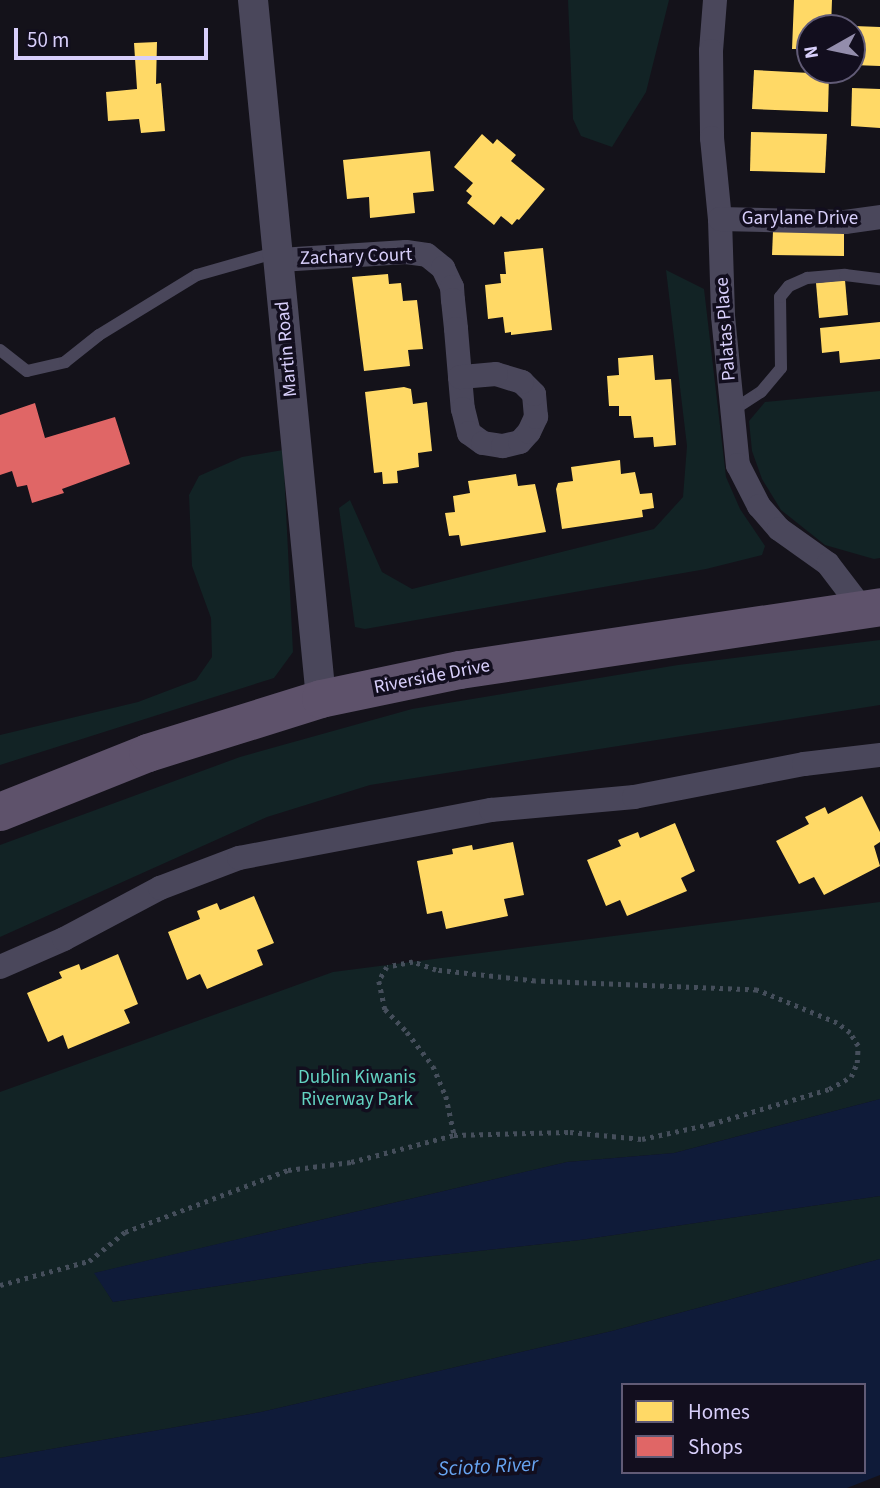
<!DOCTYPE html>
<html>
<head>
<meta charset="utf-8">
<style>
  body { margin:0 }
  #map { position:relative; width:880px; height:1488px; overflow:hidden; background:#14121a; font-family:"Source Sans 3",sans-serif }
  div>[style] { position:absolute }
  [style*='--x'] { left:calc(var(--x)*1px); top:calc(var(--y)*1px); width:calc(var(--w)*1px); rotate:calc(var(--a)*1deg) }
  .green>* { inset:0; background:#122325 }
  .water>* { inset:0; background:#0f1b39 }
  .homes>* { inset:0; background:#ffd966 }
  .shops>* { inset:0; background:#e06666 }
  .path>* { height:4.5px; margin-top:-2.25px; transform-origin:0; background:repeating-linear-gradient(90deg,#454e5b 0 3.5px,transparent 0 8.5px) }
  .service>* { height:12px; margin:-6px; padding:0 6px; transform-origin:6px; border-radius:6px; background:#4a475b }
  .minor>* { height:24px; margin:-12px; padding:0 12px; transform-origin:12px; border-radius:12px; background:#4a475b }
  .tertiary>* { height:30px; margin:-15px; padding:0 15px; transform-origin:15px; border-radius:15px; background:#4a475b }
  .primary>* { height:38px; margin:-19px; padding:0 19px; transform-origin:19px; border-radius:19px; background:#5e526b }
  span { translate:-50% -50%; white-space:nowrap; text-align:center; line-height:1.15; -webkit-text-stroke:7px #120e1e; paint-order:stroke }
  .street-label { font-size:19px; color:#d8cffb }
  .park-label { font-size:19px; color:#63d3c2 }
  .water-label { font-size:21px; color:#67a4f1; font-style:italic }
  .legend { position:absolute; left:621px; top:1383px; width:245px; height:91px; box-sizing:border-box; background:#120e1e; border:2px solid #615b76; margin:0; padding:9px 12px; list-style:none; font-size:21px; color:#d8cffb }
  .legend li { display:flex; align-items:center; gap:14px; height:35px }
  .legend b { width:35px; border:2px solid #615b76 }
  .north { position:absolute; left:796px; top:14px; width:70px; height:70px; box-sizing:border-box; background:#120e1e; border:2px solid #615b76; border-radius:50%; rotate:261deg; font-size:19px; font-weight:700; line-height:28px; text-align:center; color:#d8cffb }
  .north::after { content:''; display:block; margin:auto; width:24px; height:32px; background:#938dac; clip-path:polygon(50% 0,100% 100%,50% 72%,0 100%) }
  .scale { position:absolute; left:14px; top:28px; width:194px; height:32px; box-sizing:border-box; border:4px solid #d8cffb; border-top:0; padding-left:9px; font-size:21px; line-height:24px; white-space:nowrap; color:#d8cffb; -webkit-text-stroke:5px #120e1e; paint-order:stroke }
</style>
</head>
<body>
<div id="map">
  <div class="green">
    <i style="clip-path:polygon(568px 0,669px 0,646px 92px,612px 147px,581px 136px,573px 119px)"></i>
    <i style="clip-path:polygon(666px 270px,704px 289px,726px 477px,740px 509px,765px 546px,762px 555px,706px 569px,365px 629px,355px 627px,339px 508px,350px 500px,382px 572px,412px 589px,654px 529px,683px 497px,687px 446px)"></i>
    <i style="clip-path:polygon(880px 391px,880px 558px,874px 559px,825px 545px,781px 510px,762px 479px,752px 451px,749px 421px,765px 402px)"></i>
    <i style="clip-path:polygon(283px 450px,293px 652px,274px 678px,0 765px,0 735px,138px 702px,196px 680px,212px 657px,211px 618px,192px 566px,189px 495px,199px 476px,242px 457px)"></i>
    <i style="clip-path:polygon(880px 640px,880px 705px,370px 785px,267px 817px,0 937px,0 845px,240px 757px,412px 709px,678px 665px)"></i>
    <i style="clip-path:polygon(880px 902px,880px 1099px,674px 1153px,567px 1162px,95px 1273px,113px 1302px,368px 1263px,580px 1240px,880px 1196px,880px 1259px,612px 1331px,261px 1412px,0 1458px,0 1092px,333px 972px)"></i>
  </div>
  <div class="water">
    <i style="clip-path:polygon(880px 1099px,880px 1196px,580px 1240px,368px 1263px,113px 1302px,94px 1273px,567px 1162px,674px 1153px)"></i>
    <i style="clip-path:polygon(evenodd,880px 1259px,880px 1475px,847px 1488px,0 1488px,0 1458px,261px 1412px,612px 1331px,880px 1259px,623px 1385px,864px 1385px,864px 1472px,623px 1472px,623px 1385px)"></i>
  </div>
  <div class="homes">
    <i style="clip-path:polygon(794px 0,832px 0,831px 28px,810px 28px,810px 49px,792px 49px)"></i>
    <i style="clip-path:polygon(854px 26px,880px 27px,880px 66px,853px 65px)"></i>
    <i style="clip-path:polygon(157px 42px,156px 84px,161px 83px,165px 131px,141px 133px,139px 119px,108px 121px,106px 92px,137px 89px,134px 43px)"></i>
    <i style="clip-path:polygon(754px 70px,829px 74px,828px 112px,752px 109px)"></i>
    <i style="clip-path:polygon(852px 88px,880px 89px,880px 128px,851px 126px)"></i>
    <i style="clip-path:polygon(751px 132px,827px 134px,825px 173px,750px 171px)"></i>
    <i style="clip-path:polygon(482px 134px,493px 144px,497px 139px,516px 155px,511px 161px,545px 189px,519px 220px,517px 219px,512px 225px,501px 216px,494px 225px,467px 203px,472px 196px,466px 191px,473px 183px,454px 167px)"></i>
    <i style="clip-path:polygon(430px 151px,434px 191px,413px 193px,415px 213px,370px 218px,369px 197px,347px 199px,343px 160px)"></i>
    <i style="clip-path:polygon(773px 231px,844px 233px,844px 256px,772px 255px)"></i>
    <i style="clip-path:polygon(543px 248px,552px 330px,511px 335px,511px 332px,505px 333px,503px 317px,488px 319px,485px 285px,501px 283px,500px 274px,506px 274px,504px 252px)"></i>
    <i style="clip-path:polygon(388px 274px,389px 284px,401px 283px,403px 301px,417px 300px,423px 349px,408px 350px,410px 366px,364px 371px,352px 277px)"></i>
    <i style="clip-path:polygon(845px 280px,848px 315px,819px 318px,816px 283px)"></i>
    <i style="clip-path:polygon(880px 322px,880px 359px,840px 363px,839px 351px,822px 353px,820px 328px)"></i>
    <i style="clip-path:polygon(653px 355px,655px 380px,671px 379px,676px 445px,654px 447px,653px 437px,634px 438px,631px 416px,619px 416px,619px 406px,609px 406px,607px 376px,619px 375px,618px 358px)"></i>
    <i style="clip-path:polygon(404px 387px,411px 389px,413px 404px,427px 402px,432px 451px,418px 453px,419px 467px,397px 471px,398px 483px,383px 484px,382px 472px,374px 473px,365px 392px)"></i>
    <i style="clip-path:polygon(620px 460px,621px 474px,635px 472px,640px 494px,652px 493px,654px 508px,642px 510px,643px 517px,562px 529px,556px 489px,558px 483px,573px 481px,571px 467px)"></i>
    <i style="clip-path:polygon(516px 474px,518px 486px,535px 484px,546px 532px,461px 546px,459px 535px,449px 536px,445px 513px,455px 512px,453px 496px,470px 493px,468px 481px)"></i>
    <i style="clip-path:polygon(862px 796px,880px 832px,880px 842px,874px 846px,880px 866px,824px 895px,814px 877px,799px 884px,776px 841px,809px 824px,805px 817px,825px 807px,828px 814px)"></i>
    <i style="clip-path:polygon(675px 823px,695px 871px,681px 878px,687px 891px,627px 916px,620px 900px,606px 906px,587px 860px,621px 846px,618px 840px,638px 832px,640px 838px)"></i>
    <i style="clip-path:polygon(513px 842px,524px 895px,504px 899px,508px 916px,446px 929px,442px 911px,427px 914px,417px 861px,453px 854px,452px 849px,472px 845px,473px 850px)"></i>
    <i style="clip-path:polygon(254px 896px,274px 943px,257px 950px,263px 965px,207px 989px,200px 974px,187px 980px,168px 932px,200px 919px,197px 911px,217px 903px,220px 910px)"></i>
    <i style="clip-path:polygon(118px 954px,138px 1004px,124px 1010px,130px 1023px,68px 1049px,63px 1035px,48px 1042px,27px 993px,62px 978px,59px 972px,79px 964px,81px 970px)"></i>
  </div>
  <div class="shops">
    <i style="clip-path:polygon(35px 403px,45px 438px,115px 417px,130px 464px,62px 489px,64px 493px,32px 503px,27px 485px,17px 487px,12px 471px,0 475px,0 415px)"></i>
  </div>
  <div class="path">
    <i style="--x:0;--y:1285;--w:92;--a:-15.1"></i>
    <i style="--x:89;--y:1261;--w:46;--a:-38.9"></i>
    <i style="--x:125;--y:1232;--w:174;--a:-20.8"></i>
    <i style="--x:288;--y:1170;--w:64;--a:-7.2"></i>
    <i style="--x:351;--y:1162;--w:106;--a:-14.7"></i>
    <i style="--x:454;--y:1135;--w:116;--a:-1.5"></i>
    <i style="--x:570;--y:1132;--w:72;--a:5.6"></i>
    <i style="--x:642;--y:1139;--w:71;--a:-12.3"></i>
    <i style="--x:711;--y:1124;--w:123;--a:-16.5"></i>
    <i style="--x:829;--y:1089;--w:25;--a:-29"></i>
    <i style="--x:851;--y:1077;--w:15;--a:-67"></i>
    <i style="--x:857;--y:1063;--w:17;--a:-87"></i>
    <i style="--x:858;--y:1046;--w:15;--a:-122"></i>
    <i style="--x:850;--y:1033;--w:16;--a:-142"></i>
    <i style="--x:837;--y:1023;--w:87;--a:-157.6"></i>
    <i style="--x:757;--y:990;--w:222;--a:-177.7"></i>
    <i style="--x:535;--y:981;--w:100;--a:-173.7"></i>
    <i style="--x:436;--y:970;--w:24;--a:-161"></i>
    <i style="--x:413;--y:962;--w:26;--a:169"></i>
    <i style="--x:387;--y:967;--w:16;--a:120"></i>
    <i style="--x:379;--y:981;--w:29;--a:78"></i>
    <i style="--x:385;--y:1009;--w:32;--a:46"></i>
    <i style="--x:407;--y:1032;--w:43;--a:52.6"></i>
    <i style="--x:433;--y:1066;--w:33;--a:67"></i>
    <i style="--x:446;--y:1096;--w:40;--a:78"></i>
  </div>
  <div class="service">
    <i style="--x:0;--y:350;--w:34;--a:38"></i>
    <i style="--x:27;--y:371;--w:39;--a:-13"></i>
    <i style="--x:65;--y:362;--w:43;--a:-38.5"></i>
    <i style="--x:99;--y:335;--w:115;--a:-31.5"></i>
    <i style="--x:197;--y:275;--w:84;--a:-15.9"></i>
    <i style="--x:733;--y:410;--w:33;--a:-33"></i>
    <i style="--x:761;--y:392;--w:31;--a:-50"></i>
    <i style="--x:781;--y:368;--w:71;--a:-90.8"></i>
    <i style="--x:780;--y:297;--w:14;--a:-51"></i>
    <i style="--x:789;--y:286;--w:20;--a:-24"></i>
    <i style="--x:807;--y:278;--w:38;--a:-5"></i>
    <i style="--x:845;--y:275;--w:35;--a:7"></i>
  </div>
  <div class="minor">
    <i style="--x:715;--y:0;--w:51;--a:94.5"></i>
    <i style="--x:711;--y:51;--w:87;--a:89.3"></i>
    <i style="--x:712;--y:138;--w:81;--a:84.4"></i>
    <i style="--x:720;--y:219;--w:97;--a:88.2"></i>
    <i style="--x:723;--y:316;--w:150;--a:84.3"></i>
    <i style="--x:738;--y:465;--w:46;--a:62.9"></i>
    <i style="--x:759;--y:506;--w:30;--a:49"></i>
    <i style="--x:779;--y:529;--w:60;--a:35.5"></i>
    <i style="--x:828;--y:564;--w:58;--a:52.7"></i>
    <i style="--x:720;--y:219;--w:125;--a:1.4"></i>
    <i style="--x:845;--y:222;--w:35;--a:-8"></i>
    <i style="--x:280;--y:260;--w:126;--a:-3.6"></i>
    <i style="--x:406;--y:252;--w:21;--a:8"></i>
    <i style="--x:427;--y:255;--w:21;--a:39"></i>
    <i style="--x:443;--y:268;--w:21;--a:65"></i>
    <i style="--x:452;--y:287;--w:13;--a:86"></i>
    <i style="--x:453;--y:300;--w:29;--a:84"></i>
    <i style="--x:456;--y:329;--w:48;--a:85.2"></i>
    <i style="--x:460;--y:377;--w:32;--a:85"></i>
    <i style="--x:463;--y:409;--w:25;--a:76"></i>
    <i style="--x:469;--y:433;--w:17;--a:36"></i>
    <i style="--x:483;--y:443;--w:20;--a:9"></i>
    <i style="--x:503;--y:446;--w:17;--a:-13"></i>
    <i style="--x:520;--y:442;--w:13;--a:-48"></i>
    <i style="--x:529;--y:432;--w:17;--a:-65"></i>
    <i style="--x:536;--y:417;--w:23;--a:-95"></i>
    <i style="--x:534;--y:394;--w:17;--a:-135"></i>
    <i style="--x:522;--y:382;--w:27;--a:-163"></i>
    <i style="--x:496;--y:374;--w:36;--a:175"></i>
    <i style="--x:0;--y:967;--w:70;--a:-23.6"></i>
    <i style="--x:64;--y:939;--w:109;--a:-28"></i>
    <i style="--x:160;--y:888;--w:85;--a:-20.8"></i>
    <i style="--x:239;--y:858;--w:257;--a:-10.8"></i>
    <i style="--x:491;--y:810;--w:144;--a:-5.2"></i>
    <i style="--x:634;--y:797;--w:173;--a:-11"></i>
    <i style="--x:804;--y:764;--w:77;--a:-6.8"></i>
  </div>
  <div class="tertiary">
    <i style="--x:253;--y:0;--w:702;--a:84.44"></i>
  </div>
  <div class="primary">
    <i style="--x:0;--y:812;--w:159;--a:-21.7"></i>
    <i style="--x:148;--y:753;--w:181;--a:-17.3"></i>
    <i style="--x:321;--y:699;--w:142;--a:-11.8"></i>
    <i style="--x:460;--y:670;--w:425;--a:-8.5"></i>
  </div>
  <div class="street-label">
    <span style="left:800px;top:219px">Garylane Drive</span>
    <span style="left:356px;top:257px;rotate:-2deg">Zachary Court</span>
    <span style="left:726px;top:329px;rotate:-94deg">Palatas Place</span>
    <span style="left:287px;top:349px;rotate:-95deg">Martin Road</span>
    <span style="left:432px;top:677px;rotate:-11deg">Riverside Drive</span>
  </div>
  <div class="park-label">
    <span style="left:357px;top:1089px">Dublin Kiwanis<br>Riverway Park</span>
  </div>
  <div class="water-label">
    <span style="left:488px;top:1466px;rotate:-3deg">Scioto River</span>
  </div>
  <ul class="legend">
  <li><b style="height:19px;background:#ffd966"></b>Homes</li>
  <li><b style="height:19px;background:#e06666"></b>Shops</li>
  </ul>
  <div class="north">N</div>
  <div class="scale">50 m</div>
</div>
</body>
</html>
